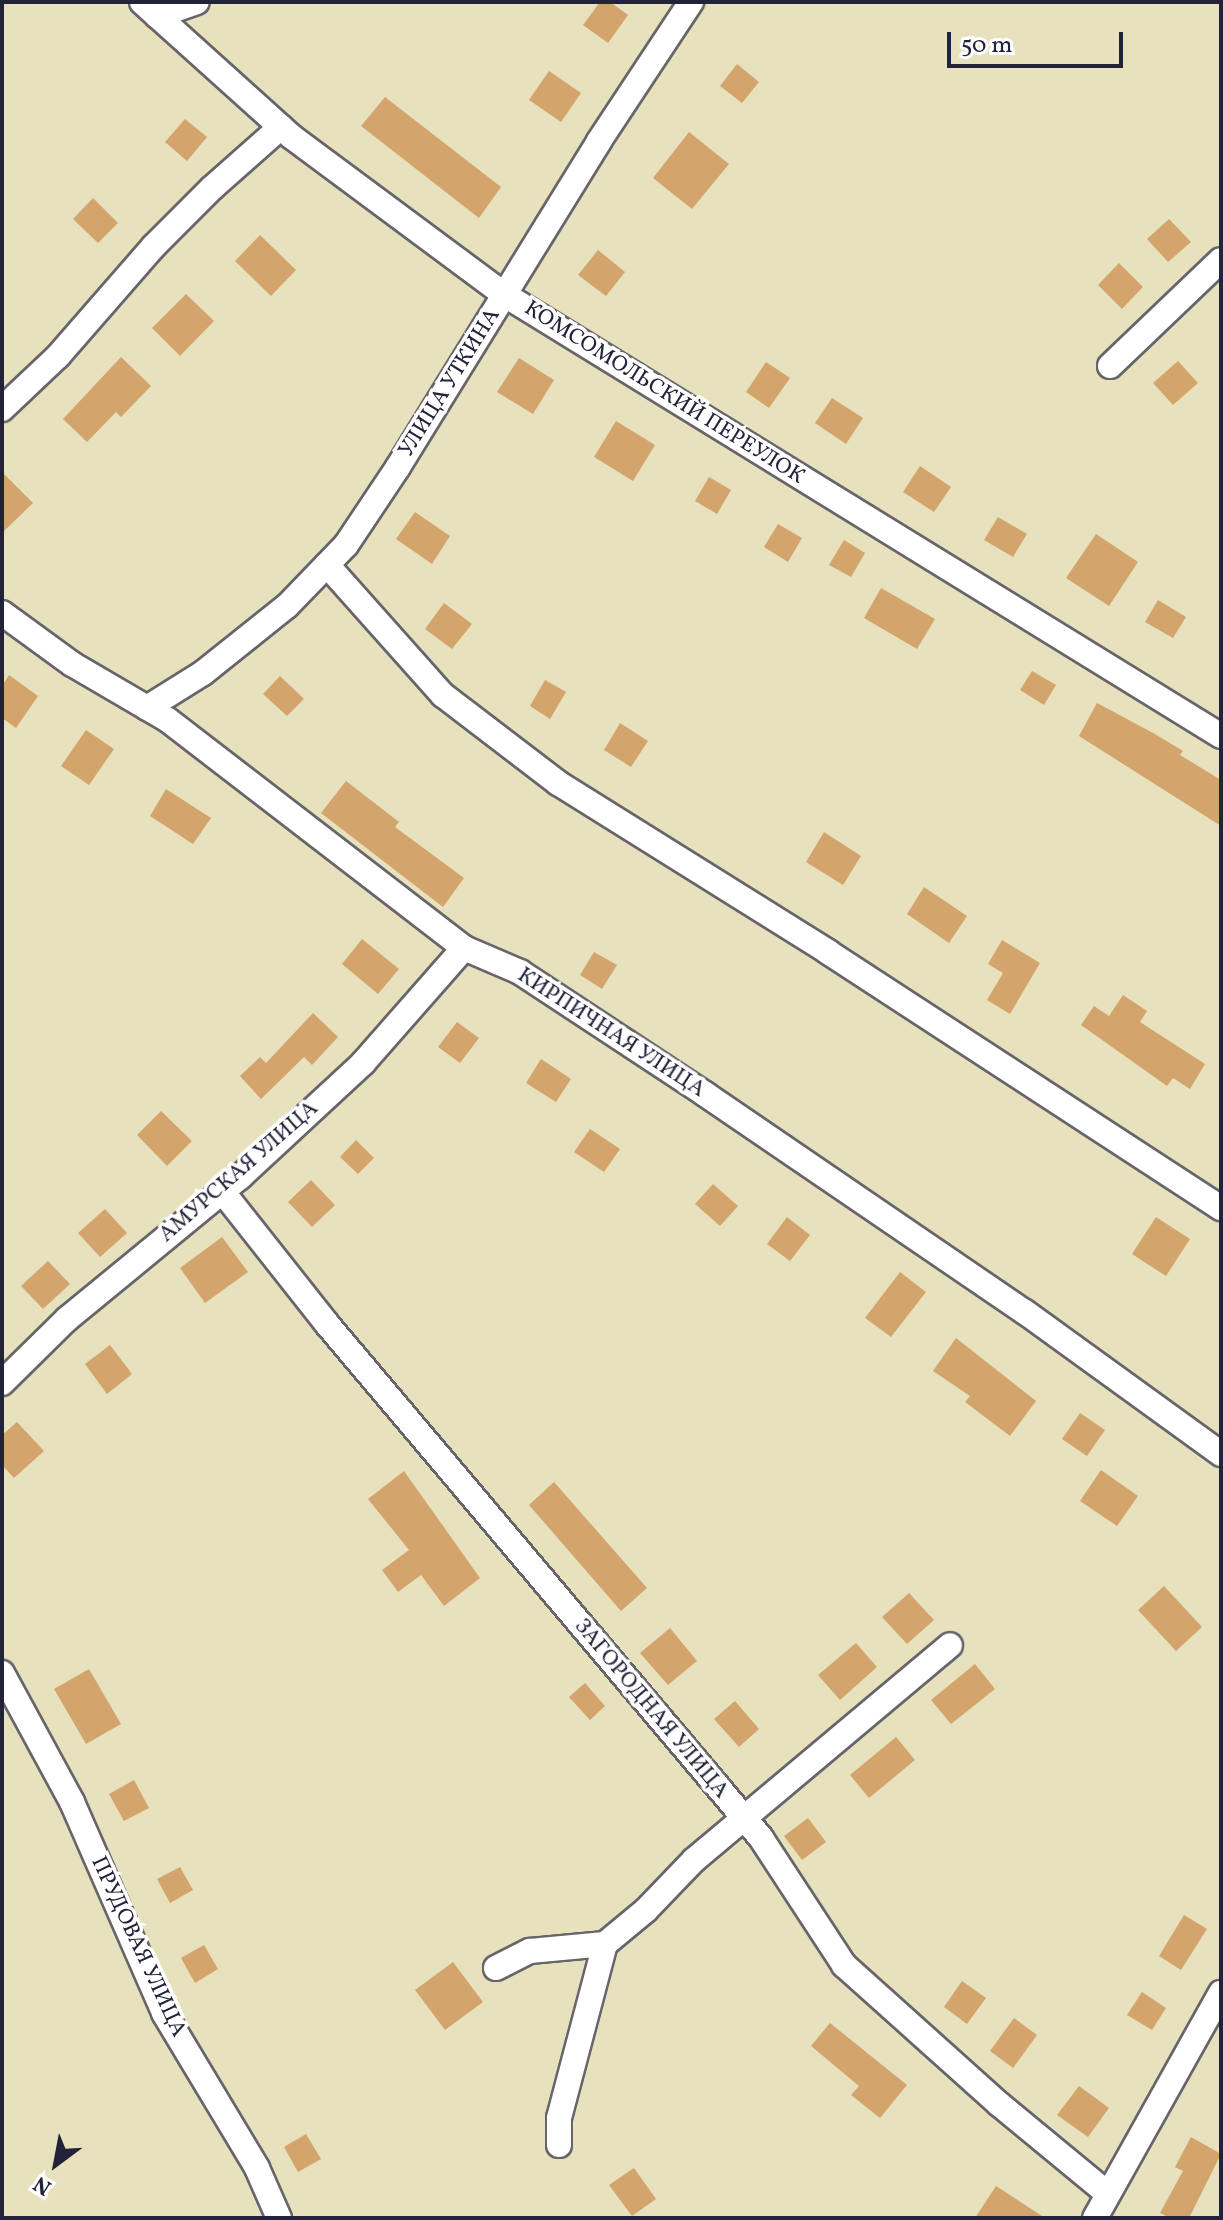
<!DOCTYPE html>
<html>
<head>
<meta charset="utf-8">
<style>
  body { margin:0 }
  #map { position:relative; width:1223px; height:2220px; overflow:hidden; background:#e7e1be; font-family:Vollkorn,serif }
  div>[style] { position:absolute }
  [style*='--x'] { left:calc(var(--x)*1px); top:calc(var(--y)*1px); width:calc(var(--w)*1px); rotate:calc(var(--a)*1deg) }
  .building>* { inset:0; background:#d3a56d }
  .roads { filter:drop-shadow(2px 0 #676569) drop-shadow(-2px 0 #676569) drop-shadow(0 2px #676569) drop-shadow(0 -2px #676569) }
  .minor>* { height:24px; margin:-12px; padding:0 12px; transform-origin:12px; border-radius:12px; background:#fff }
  span { translate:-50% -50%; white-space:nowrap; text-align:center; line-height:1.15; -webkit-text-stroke:7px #fff; paint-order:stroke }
  .street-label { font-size:22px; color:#22223b }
  .frame { position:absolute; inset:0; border:4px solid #22223b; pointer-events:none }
  .north { position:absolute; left:16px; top:2124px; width:80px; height:80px; -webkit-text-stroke:6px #fff; paint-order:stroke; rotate:212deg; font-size:22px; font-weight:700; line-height:32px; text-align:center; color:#22223b }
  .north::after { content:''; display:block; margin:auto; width:28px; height:36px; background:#22223b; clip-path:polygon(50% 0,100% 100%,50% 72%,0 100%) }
  .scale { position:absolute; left:947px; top:32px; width:176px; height:36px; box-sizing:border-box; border:4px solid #22223b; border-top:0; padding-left:10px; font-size:24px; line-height:28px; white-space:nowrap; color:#22223b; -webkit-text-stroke:6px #fff; paint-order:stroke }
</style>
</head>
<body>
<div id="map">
  <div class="building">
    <i style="clip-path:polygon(600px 2px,610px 2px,628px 15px,608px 43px,583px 25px)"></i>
    <i style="clip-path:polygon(737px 64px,759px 82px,742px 103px,720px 86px)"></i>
    <i style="clip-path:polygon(549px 71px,581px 93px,561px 122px,529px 100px)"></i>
    <i style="clip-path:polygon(385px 97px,501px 187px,479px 218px,361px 126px)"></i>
    <i style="clip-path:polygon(185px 119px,207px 137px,187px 161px,165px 142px)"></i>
    <i style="clip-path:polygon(689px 132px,729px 164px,692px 209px,653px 178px)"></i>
    <i style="clip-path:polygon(93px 198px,118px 223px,98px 243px,73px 219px)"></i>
    <i style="clip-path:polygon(1169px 219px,1191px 242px,1168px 262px,1147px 239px)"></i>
    <i style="clip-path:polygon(260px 235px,296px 270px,271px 296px,235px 261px)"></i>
    <i style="clip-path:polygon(598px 250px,625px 272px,606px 296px,578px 275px)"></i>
    <i style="clip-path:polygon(1119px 263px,1143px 287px,1122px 309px,1098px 285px)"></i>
    <i style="clip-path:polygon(186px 294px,214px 321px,180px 356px,152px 328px)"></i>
    <i style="clip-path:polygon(121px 357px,151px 386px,121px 417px,116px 412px,87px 442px,63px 419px)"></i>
    <i style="clip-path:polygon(519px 358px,554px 380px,533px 414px,497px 392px)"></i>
    <i style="clip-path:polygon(1178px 361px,1198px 383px,1173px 405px,1153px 383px)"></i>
    <i style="clip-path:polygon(766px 362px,790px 378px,769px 408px,746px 392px)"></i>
    <i style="clip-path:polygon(832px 398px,863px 418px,846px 444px,815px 423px)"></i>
    <i style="clip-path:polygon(616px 421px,655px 445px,633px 481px,594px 457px)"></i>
    <i style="clip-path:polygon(920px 466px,951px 487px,934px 512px,903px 492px)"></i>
    <i style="clip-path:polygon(2px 472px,33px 503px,2px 533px)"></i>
    <i style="clip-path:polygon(709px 477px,731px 490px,717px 514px,695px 501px)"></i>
    <i style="clip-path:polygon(415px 512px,450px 536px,432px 564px,396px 539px)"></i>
    <i style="clip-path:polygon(998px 517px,1027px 534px,1013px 557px,984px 540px)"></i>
    <i style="clip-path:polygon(778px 524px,802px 538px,788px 562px,764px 547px)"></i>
    <i style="clip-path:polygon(1096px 534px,1138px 562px,1109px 606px,1066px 578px)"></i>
    <i style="clip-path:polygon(844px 540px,865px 553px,851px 577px,829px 565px)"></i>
    <i style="clip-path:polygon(881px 588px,935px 619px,917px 649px,864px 618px)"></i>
    <i style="clip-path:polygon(1158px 600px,1186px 617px,1173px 638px,1145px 622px)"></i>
    <i style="clip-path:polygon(444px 603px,472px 624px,452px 649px,425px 629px)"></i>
    <i style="clip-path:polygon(1032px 671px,1056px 685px,1044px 705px,1020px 690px)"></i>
    <i style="clip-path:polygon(9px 675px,38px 696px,16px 728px,2px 718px,2px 686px)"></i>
    <i style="clip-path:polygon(280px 676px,304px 699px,287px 716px,263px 694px)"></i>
    <i style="clip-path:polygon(545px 680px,566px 692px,550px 719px,530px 706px)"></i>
    <i style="clip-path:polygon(1097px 703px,1155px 734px,1183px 751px,1180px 755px,1221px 780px,1221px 826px,1079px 736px)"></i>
    <i style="clip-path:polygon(620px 723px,648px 741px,631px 767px,604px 750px)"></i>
    <i style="clip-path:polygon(86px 730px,114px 749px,89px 785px,61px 766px)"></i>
    <i style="clip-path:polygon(346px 781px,399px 822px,395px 827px,464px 878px,443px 907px,321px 813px)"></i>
    <i style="clip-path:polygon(166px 789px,211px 818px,193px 844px,150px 816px)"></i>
    <i style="clip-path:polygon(824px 832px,861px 856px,843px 885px,806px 862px)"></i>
    <i style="clip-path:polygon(924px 887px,967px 916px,949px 943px,907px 914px)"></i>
    <i style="clip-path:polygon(362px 939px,399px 969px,378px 994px,342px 964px)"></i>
    <i style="clip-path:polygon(1002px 940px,1040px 963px,1010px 1014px,987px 1000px,1003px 973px,988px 964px)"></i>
    <i style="clip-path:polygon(594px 952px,617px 965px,602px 989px,580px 975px)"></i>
    <i style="clip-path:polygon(1123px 995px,1147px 1011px,1140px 1022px,1205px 1064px,1190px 1089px,1173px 1078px,1167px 1086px,1081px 1025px,1094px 1006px,1109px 1016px)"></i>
    <i style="clip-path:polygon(313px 1013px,338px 1037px,312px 1065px,304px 1057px,261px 1099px,240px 1076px,260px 1057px,266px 1063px)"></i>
    <i style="clip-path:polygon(457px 1022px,479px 1038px,460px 1063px,438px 1047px)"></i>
    <i style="clip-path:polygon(541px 1059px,571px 1079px,556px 1102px,526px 1083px)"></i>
    <i style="clip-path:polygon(161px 1111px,192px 1141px,167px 1166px,137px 1135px)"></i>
    <i style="clip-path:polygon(590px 1129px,620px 1149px,604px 1172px,574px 1152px)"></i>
    <i style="clip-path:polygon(356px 1140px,374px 1158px,358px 1174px,340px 1157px)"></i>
    <i style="clip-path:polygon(311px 1180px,335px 1205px,312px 1227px,288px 1202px)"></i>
    <i style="clip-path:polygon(713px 1184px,738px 1206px,720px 1226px,695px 1204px)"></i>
    <i style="clip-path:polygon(105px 1209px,127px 1233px,100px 1257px,78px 1233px)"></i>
    <i style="clip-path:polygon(787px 1217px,810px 1235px,790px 1261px,767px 1244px)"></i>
    <i style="clip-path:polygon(1156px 1217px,1190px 1239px,1166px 1276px,1132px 1254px)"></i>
    <i style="clip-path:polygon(222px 1237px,248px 1272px,205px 1303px,180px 1268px)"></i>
    <i style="clip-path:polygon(48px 1261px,70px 1284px,43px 1309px,21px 1286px)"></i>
    <i style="clip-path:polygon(900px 1272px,926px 1292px,891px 1337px,865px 1318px)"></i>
    <i style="clip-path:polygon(956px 1338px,1036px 1401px,1010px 1436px,965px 1402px,970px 1396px,933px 1371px)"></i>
    <i style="clip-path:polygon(110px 1345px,132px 1374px,107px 1394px,85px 1364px)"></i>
    <i style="clip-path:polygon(1080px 1413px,1105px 1430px,1087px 1456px,1062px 1439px)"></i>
    <i style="clip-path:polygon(17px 1422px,44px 1451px,14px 1478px,2px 1465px,2px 1435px)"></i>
    <i style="clip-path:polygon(1101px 1470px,1138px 1496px,1117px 1526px,1080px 1501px)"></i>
    <i style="clip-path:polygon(404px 1471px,480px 1578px,444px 1606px,421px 1575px,398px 1592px,382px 1570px,409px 1550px,368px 1499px)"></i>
    <i style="clip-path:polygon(554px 1482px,647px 1588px,621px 1611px,529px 1505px)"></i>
    <i style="clip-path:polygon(1164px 1586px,1202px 1627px,1176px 1651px,1138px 1610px)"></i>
    <i style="clip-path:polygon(909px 1593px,934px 1620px,907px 1644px,882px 1617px)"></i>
    <i style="clip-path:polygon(670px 1628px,697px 1661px,668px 1685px,640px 1653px)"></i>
    <i style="clip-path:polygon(856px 1643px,877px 1667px,840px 1700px,818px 1675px)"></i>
    <i style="clip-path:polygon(975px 1664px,995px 1689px,951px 1724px,931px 1700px)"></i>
    <i style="clip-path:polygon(89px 1669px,121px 1724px,86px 1744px,54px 1689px)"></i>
    <i style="clip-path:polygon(585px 1683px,605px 1706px,590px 1720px,569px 1697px)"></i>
    <i style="clip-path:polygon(735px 1701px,759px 1729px,739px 1747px,714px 1719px)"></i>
    <i style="clip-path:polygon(896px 1737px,915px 1760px,869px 1798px,850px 1775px)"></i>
    <i style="clip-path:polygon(134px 1780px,149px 1808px,124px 1821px,109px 1794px)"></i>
    <i style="clip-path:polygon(808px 1818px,826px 1842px,802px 1860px,784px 1836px)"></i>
    <i style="clip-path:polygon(180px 1867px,193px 1890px,170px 1903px,157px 1879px)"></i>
    <i style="clip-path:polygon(1184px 1915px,1207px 1929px,1181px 1970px,1159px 1956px)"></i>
    <i style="clip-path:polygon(204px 1945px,218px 1969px,195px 1983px,181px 1958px)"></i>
    <i style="clip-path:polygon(453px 1962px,483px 2002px,445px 2030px,415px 1990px)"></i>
    <i style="clip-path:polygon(962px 1981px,986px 1998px,967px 2024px,944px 2007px)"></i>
    <i style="clip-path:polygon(1142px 1992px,1166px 2008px,1152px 2030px,1127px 2015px)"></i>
    <i style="clip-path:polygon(1014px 2018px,1037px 2035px,1013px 2068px,990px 2051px)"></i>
    <i style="clip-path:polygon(830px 2023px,907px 2085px,880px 2118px,851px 2095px,859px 2086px,811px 2046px)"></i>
    <i style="clip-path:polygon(1079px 2086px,1109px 2108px,1088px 2137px,1057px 2115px)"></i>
    <i style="clip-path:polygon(306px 2134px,321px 2159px,298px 2172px,284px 2147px)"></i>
    <i style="clip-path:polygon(1191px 2137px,1221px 2154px,1189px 2218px,1170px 2218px,1160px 2213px,1183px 2171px,1175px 2167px)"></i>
    <i style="clip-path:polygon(634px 2168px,656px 2199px,632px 2216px,609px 2185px)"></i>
    <i style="clip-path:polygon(996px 2186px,1045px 2218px,975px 2218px)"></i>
  </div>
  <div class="roads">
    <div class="minor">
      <i style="--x:142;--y:2;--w:202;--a:42"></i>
      <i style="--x:292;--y:137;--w:265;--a:36.6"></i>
      <i style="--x:505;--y:295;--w:841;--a:31.63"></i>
      <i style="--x:157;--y:16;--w:42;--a:-19.3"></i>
      <i style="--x:1110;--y:366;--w:153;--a:-43.7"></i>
      <i style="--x:2;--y:409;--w:77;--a:-43.4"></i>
      <i style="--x:58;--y:356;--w:145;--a:-48.9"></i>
      <i style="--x:153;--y:247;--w:83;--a:-45"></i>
      <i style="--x:212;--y:188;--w:92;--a:-41.5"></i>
      <i style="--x:327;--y:565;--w:174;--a:48.3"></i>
      <i style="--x:443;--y:695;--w:145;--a:37.4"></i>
      <i style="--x:558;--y:783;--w:319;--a:32"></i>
      <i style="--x:828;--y:952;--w:469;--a:33.1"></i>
      <i style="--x:2;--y:613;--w:87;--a:36.1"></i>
      <i style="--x:72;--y:664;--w:111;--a:30.3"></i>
      <i style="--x:168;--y:720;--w:374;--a:37.6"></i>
      <i style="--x:464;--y:948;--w:61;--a:23.2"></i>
      <i style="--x:520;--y:972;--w:222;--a:33.4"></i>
      <i style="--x:705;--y:1094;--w:387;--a:34.3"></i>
      <i style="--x:1025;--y:1312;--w:242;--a:35.9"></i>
      <i style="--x:147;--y:708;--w:66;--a:-32"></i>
      <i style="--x:203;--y:673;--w:107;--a:-38.6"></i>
      <i style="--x:287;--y:606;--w:85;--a:-46"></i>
      <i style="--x:346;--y:545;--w:94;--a:-56.3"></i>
      <i style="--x:398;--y:467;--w:383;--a:-58.3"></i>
      <i style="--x:599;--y:141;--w:167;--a:-56.5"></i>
      <i style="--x:222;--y:1191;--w:169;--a:51.7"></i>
      <i style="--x:327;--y:1324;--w:673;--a:49.82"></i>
      <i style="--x:761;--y:1838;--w:152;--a:56.8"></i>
      <i style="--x:844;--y:1965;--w:208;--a:41.9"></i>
      <i style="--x:999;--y:2104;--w:141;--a:39.5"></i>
      <i style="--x:2;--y:1383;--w:91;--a:-44.6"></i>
      <i style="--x:67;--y:1319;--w:224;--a:-39.4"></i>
      <i style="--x:240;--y:1177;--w:168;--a:-42.8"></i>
      <i style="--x:363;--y:1063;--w:153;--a:-48.7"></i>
      <i style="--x:2;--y:1673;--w:147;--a:61.5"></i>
      <i style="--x:72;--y:1802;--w:230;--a:66.4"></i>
      <i style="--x:164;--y:2013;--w:181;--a:59"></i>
      <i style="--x:257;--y:2168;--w:55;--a:66.3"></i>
      <i style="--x:496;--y:1968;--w:38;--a:-27"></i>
      <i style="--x:530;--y:1951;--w:75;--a:-5.3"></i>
      <i style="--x:605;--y:1944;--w:53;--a:-39.7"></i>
      <i style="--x:646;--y:1910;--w:69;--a:-46.2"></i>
      <i style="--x:694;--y:1860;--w:334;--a:-40"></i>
      <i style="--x:559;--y:2145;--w:27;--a:-90"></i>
      <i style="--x:559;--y:2118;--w:180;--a:-75.2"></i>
      <i style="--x:1095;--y:2218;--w:258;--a:-60.8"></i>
    </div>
  </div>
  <div class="street-label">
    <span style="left:450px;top:383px;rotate:-58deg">УЛИЦА УТКИНА</span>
    <span style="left:664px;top:393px;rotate:32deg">КОМСОМОЛЬСКИЙ ПЕРЕУЛОК</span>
    <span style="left:611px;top:1033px;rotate:33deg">КИРПИЧНАЯ УЛИЦА</span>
    <span style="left:239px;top:1172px;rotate:-41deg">АМУРСКАЯ УЛИЦА</span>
    <span style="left:651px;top:1709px;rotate:50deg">ЗАГОРОДНАЯ УЛИЦА</span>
    <span style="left:138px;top:1947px;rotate:65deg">ПРУДОВАЯ УЛИЦА</span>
  </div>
  <div class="frame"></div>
  <div class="north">N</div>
  <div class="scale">50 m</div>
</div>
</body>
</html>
